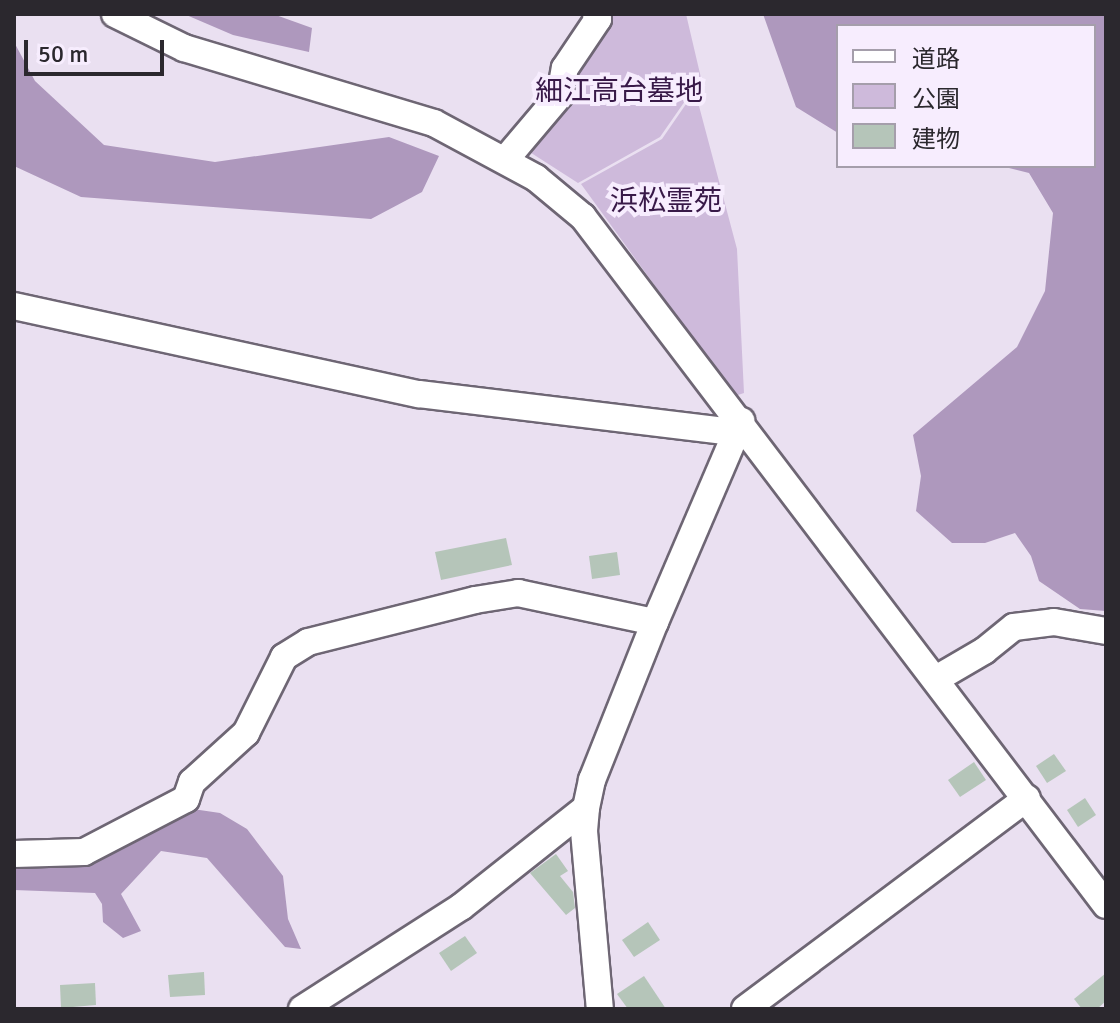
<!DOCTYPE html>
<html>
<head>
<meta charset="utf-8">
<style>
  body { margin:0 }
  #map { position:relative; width:1120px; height:1023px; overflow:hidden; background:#eae0f1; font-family:Signika,"Noto Sans JP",sans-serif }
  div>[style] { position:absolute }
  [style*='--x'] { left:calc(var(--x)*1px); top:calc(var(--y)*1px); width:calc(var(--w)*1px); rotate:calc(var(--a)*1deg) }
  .green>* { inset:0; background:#cebadb }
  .forest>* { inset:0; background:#ae98bd }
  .building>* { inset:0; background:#b5c5b9 }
  .roads { filter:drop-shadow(2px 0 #6e6674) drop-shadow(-2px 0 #6e6674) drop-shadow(0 2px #6e6674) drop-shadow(0 -2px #6e6674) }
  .minor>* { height:26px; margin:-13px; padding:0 13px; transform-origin:13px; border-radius:13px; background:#fff }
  span { translate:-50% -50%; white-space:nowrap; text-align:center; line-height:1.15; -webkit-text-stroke:8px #f7edfe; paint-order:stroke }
  .park-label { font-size:28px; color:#381948 }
  .frame { position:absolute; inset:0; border:16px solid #2b282e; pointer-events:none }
  .legend { position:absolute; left:836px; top:24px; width:260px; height:144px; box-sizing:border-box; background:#f7edfe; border:2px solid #a59eab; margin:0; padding:10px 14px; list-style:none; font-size:24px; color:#2b282e }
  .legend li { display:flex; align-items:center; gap:16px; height:40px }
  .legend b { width:40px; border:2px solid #a59eab }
  .scale { position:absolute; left:24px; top:40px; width:140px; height:36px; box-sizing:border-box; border:4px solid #2b282e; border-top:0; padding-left:10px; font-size:24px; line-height:28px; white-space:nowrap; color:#2b282e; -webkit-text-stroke:6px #f7edfe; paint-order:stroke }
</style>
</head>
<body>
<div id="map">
  <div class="green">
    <i style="clip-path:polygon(590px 14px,686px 14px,701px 78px,660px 137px,578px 183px,511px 140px,559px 91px)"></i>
    <i style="clip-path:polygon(695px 91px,737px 249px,744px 393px,735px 396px,581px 184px,662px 139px)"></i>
  </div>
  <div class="forest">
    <i style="clip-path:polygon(184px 14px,273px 14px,312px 28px,309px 52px,233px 35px)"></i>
    <i style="clip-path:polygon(763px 14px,1106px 14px,1106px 611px,1080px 609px,1039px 581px,1031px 556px,1015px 533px,985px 543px,952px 543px,916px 511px,921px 476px,913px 435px,1017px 347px,1045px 291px,1053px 213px,1029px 173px,1001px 166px,1094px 166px,1094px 26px,838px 26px,838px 133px,796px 107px)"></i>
    <i style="clip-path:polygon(14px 42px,35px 81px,104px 145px,215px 162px,389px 137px,439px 156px,422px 192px,371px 219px,81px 197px,14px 166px)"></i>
    <i style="clip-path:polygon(186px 808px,220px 813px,247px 829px,283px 876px,288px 919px,301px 949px,285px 947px,207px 858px,161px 851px,121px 894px,141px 931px,123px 938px,103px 922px,102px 904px,95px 893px,14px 890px,14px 859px,107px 854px)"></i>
  </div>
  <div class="building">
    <i style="clip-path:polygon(506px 538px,512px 565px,441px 580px,435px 552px)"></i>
    <i style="clip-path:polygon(617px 552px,620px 575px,592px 579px,589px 556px)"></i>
    <i style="clip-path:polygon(1054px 754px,1066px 771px,1047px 783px,1036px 766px)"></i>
    <i style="clip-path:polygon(974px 762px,986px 780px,960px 797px,948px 780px)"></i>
    <i style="clip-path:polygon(1085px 798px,1096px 815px,1078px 827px,1067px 810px)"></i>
    <i style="clip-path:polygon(556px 854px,568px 871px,560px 876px,573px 892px,575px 908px,566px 915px,530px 873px)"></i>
    <i style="clip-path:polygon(648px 922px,660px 940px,634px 957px,622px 940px)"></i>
    <i style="clip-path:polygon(465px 936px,477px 953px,451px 971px,439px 953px)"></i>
    <i style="clip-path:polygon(204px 972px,205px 995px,170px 997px,168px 975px)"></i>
    <i style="clip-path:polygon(1106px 973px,1106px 1001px,1097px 1009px,1082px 1009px,1074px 999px)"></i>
    <i style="clip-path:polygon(644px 976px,666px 1009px,628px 1009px,617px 994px)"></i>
    <i style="clip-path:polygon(95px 983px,96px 1005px,61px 1008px,60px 985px)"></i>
  </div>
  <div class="roads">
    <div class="minor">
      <i style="--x:115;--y:14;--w:77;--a:26.2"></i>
      <i style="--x:184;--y:48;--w:261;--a:16.7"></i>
      <i style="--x:434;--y:123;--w:116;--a:28.3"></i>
      <i style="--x:536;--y:178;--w:61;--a:39.7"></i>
      <i style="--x:583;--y:217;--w:864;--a:52.76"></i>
      <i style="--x:505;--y:160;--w:85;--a:-49.8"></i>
      <i style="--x:560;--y:95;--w:27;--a:-80"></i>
      <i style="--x:565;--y:68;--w:59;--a:-56"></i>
      <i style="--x:598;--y:19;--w:5;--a:-112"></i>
      <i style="--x:14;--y:306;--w:414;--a:12.3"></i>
      <i style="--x:419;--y:394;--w:310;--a:6.9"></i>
      <i style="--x:727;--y:431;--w:17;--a:-36"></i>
      <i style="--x:936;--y:679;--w:56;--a:-30.3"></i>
      <i style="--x:984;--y:651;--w:38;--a:-39"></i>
      <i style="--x:1014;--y:627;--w:40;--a:-7.1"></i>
      <i style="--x:1054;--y:622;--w:53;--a:9.8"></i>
      <i style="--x:586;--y:808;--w:23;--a:95"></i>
      <i style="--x:584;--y:831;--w:179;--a:84.9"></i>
      <i style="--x:14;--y:854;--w:70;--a:-1.6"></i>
      <i style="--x:84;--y:852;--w:115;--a:-27.5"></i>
      <i style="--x:186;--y:799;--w:18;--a:-71"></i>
      <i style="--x:192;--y:782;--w:73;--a:-42.2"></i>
      <i style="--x:246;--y:733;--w:85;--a:-63.4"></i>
      <i style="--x:284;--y:657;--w:28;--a:-32"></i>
      <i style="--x:308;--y:642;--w:172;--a:-14.1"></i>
      <i style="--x:475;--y:600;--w:44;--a:-9.2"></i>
      <i style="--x:518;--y:593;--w:140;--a:12"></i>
      <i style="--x:302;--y:1009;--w:189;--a:-32.7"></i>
      <i style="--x:461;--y:907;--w:159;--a:-38.4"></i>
      <i style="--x:586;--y:808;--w:29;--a:-78"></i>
      <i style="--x:592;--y:780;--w:170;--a:-68.3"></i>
      <i style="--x:655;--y:622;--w:219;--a:-66.8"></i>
      <i style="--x:745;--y:1009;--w:352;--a:-36.8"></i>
    </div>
  </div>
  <div class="park-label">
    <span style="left:619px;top:91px">細江高台墓地</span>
    <span style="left:666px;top:201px">浜松霊苑</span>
  </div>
  <div class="frame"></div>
  <ul class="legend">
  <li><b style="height:10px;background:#fff"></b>道路</li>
  <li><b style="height:22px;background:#cebadb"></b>公園</li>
  <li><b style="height:22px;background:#b5c5b9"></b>建物</li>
  </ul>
  <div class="scale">50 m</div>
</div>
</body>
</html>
